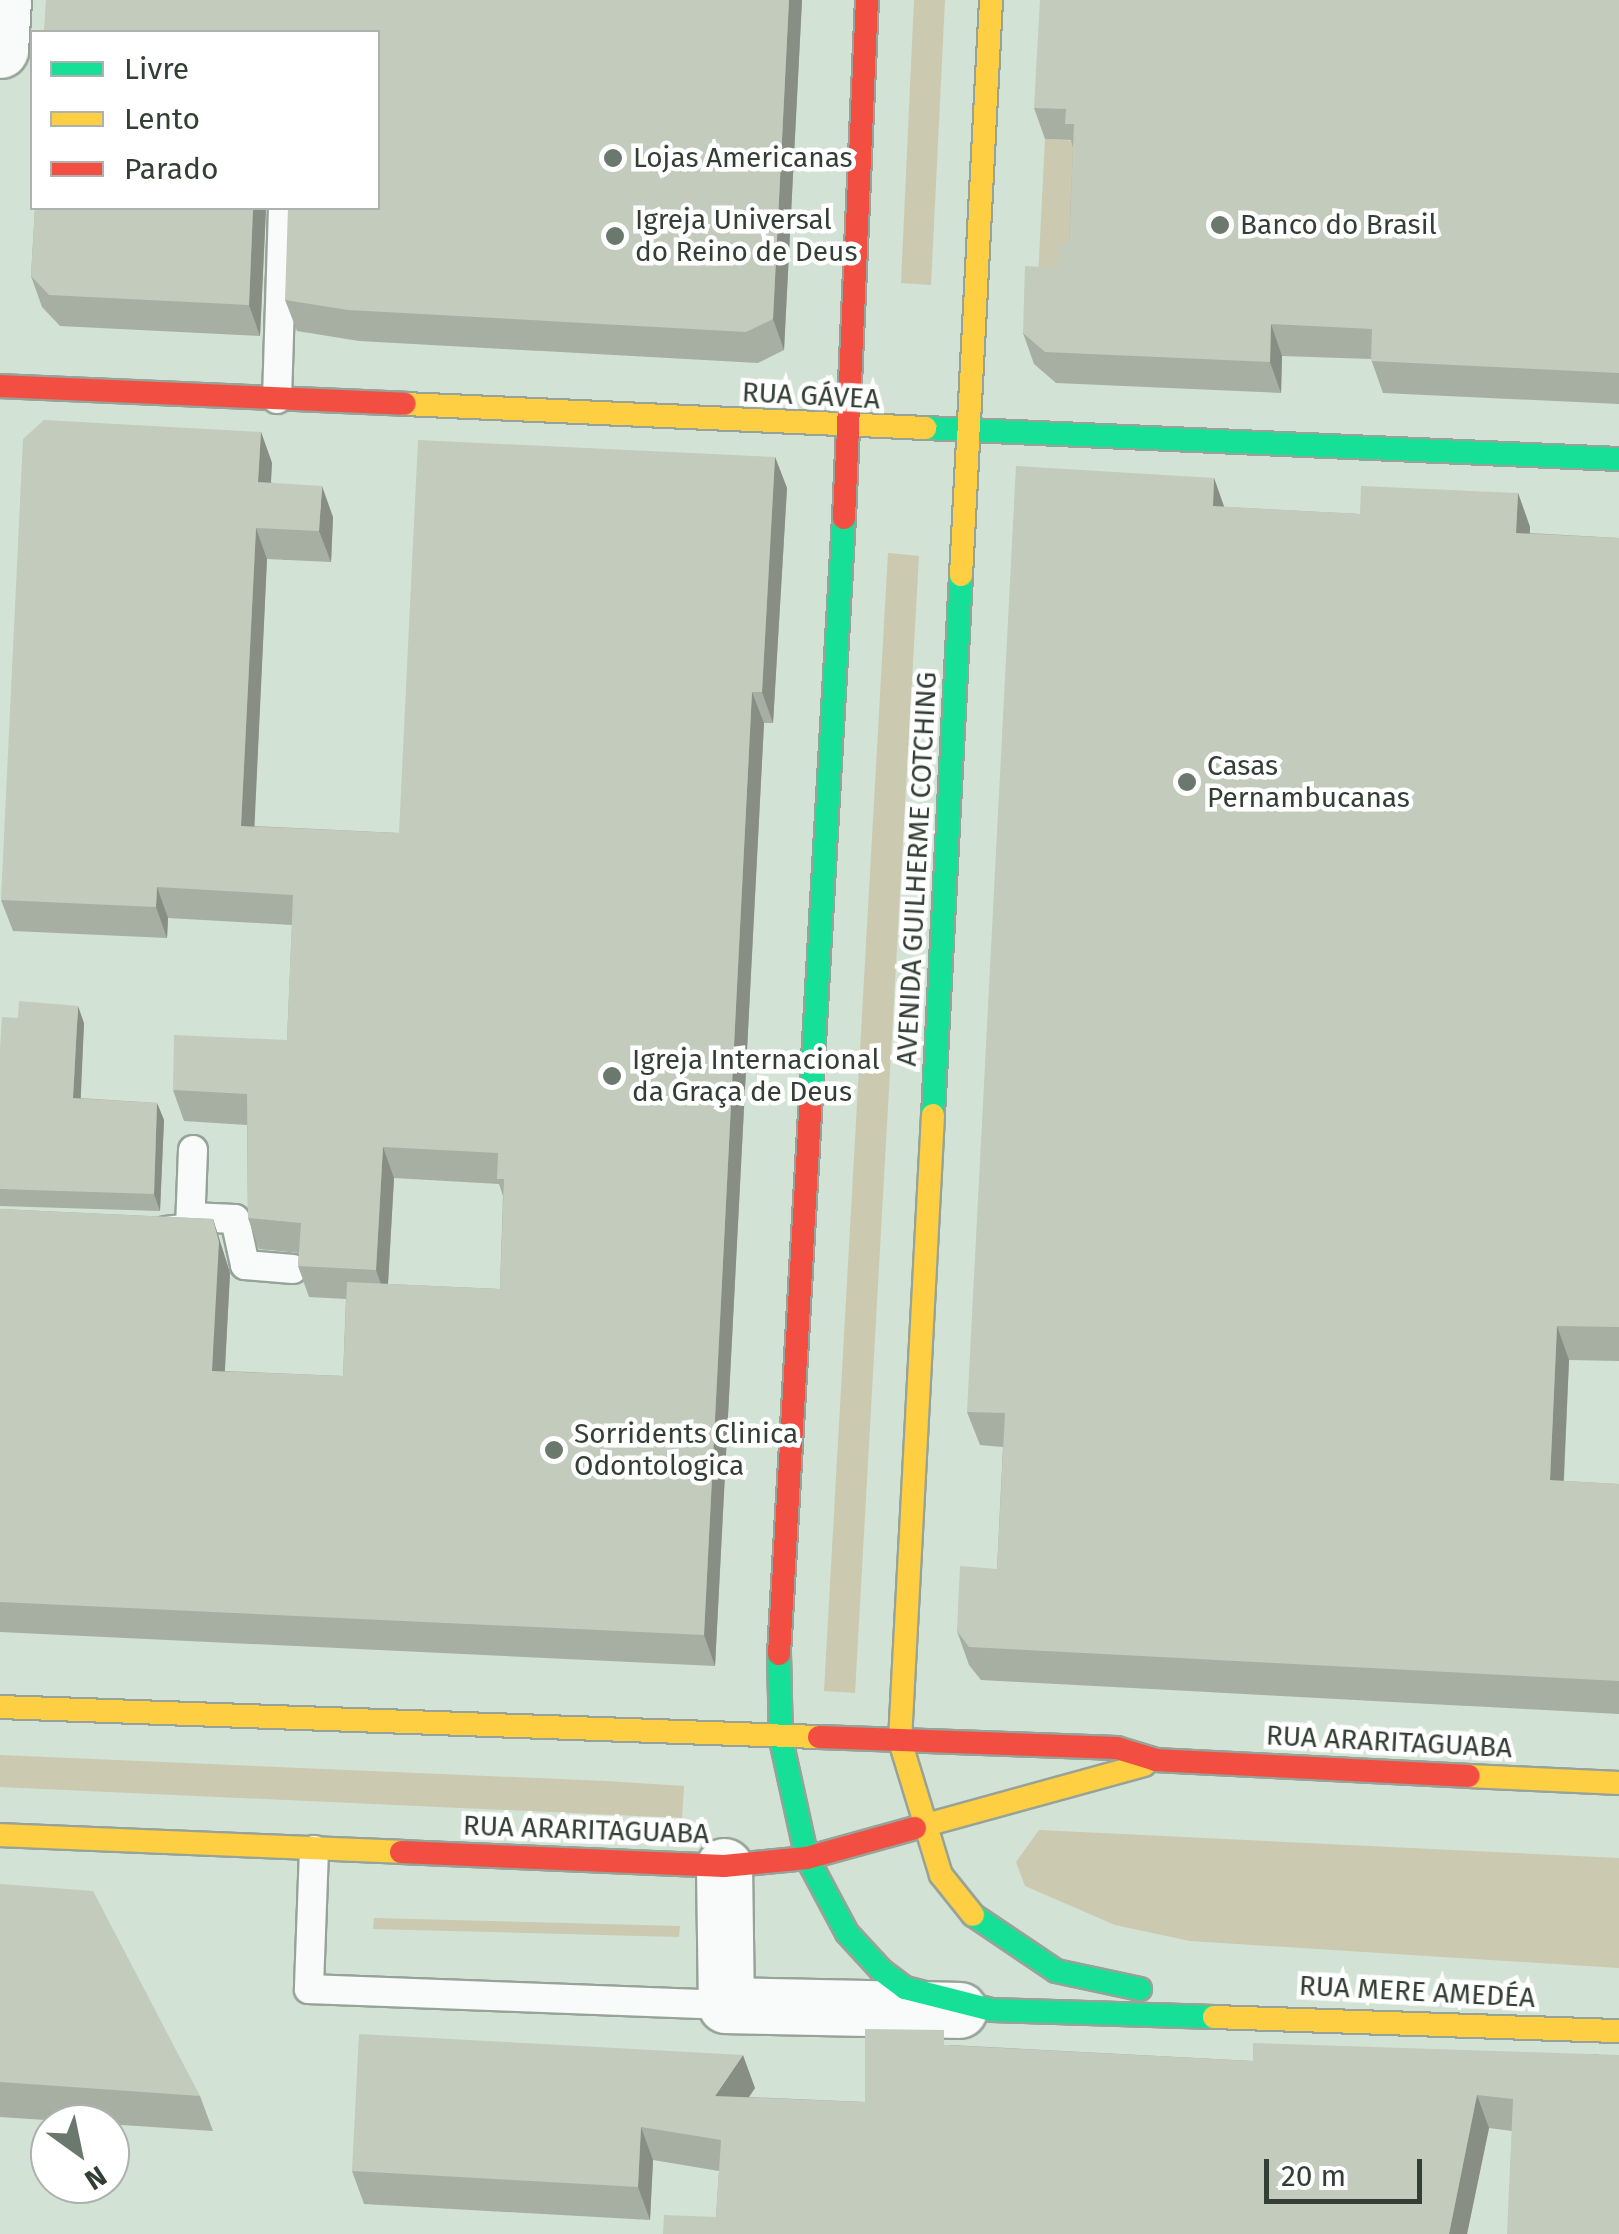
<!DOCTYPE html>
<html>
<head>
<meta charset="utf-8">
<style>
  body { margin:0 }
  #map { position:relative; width:1619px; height:2234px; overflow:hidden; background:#d2e2d4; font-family:"Fira Sans",sans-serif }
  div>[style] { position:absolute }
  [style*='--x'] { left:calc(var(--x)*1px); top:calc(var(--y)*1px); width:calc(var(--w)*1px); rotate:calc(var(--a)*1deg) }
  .green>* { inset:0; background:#cbc9b0 }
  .roads { filter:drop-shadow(2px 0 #97a399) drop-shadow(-2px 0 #97a399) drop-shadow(0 2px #97a399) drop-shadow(0 -2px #97a399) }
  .lane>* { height:28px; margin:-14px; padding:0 14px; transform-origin:14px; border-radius:14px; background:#f8fbf9 }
  .street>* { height:55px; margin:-27.5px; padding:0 27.5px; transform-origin:27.5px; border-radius:27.5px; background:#f8fbf9 }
  .fast>* { height:22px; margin:-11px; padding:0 11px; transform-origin:11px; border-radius:11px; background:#16e098 }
  .slow>* { height:22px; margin:-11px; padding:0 11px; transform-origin:11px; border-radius:11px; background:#ffcf43 }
  .jam>* { height:22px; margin:-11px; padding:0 11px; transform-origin:11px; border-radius:11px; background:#f24e42 }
  .wall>* { inset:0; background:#a7afa2 }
  .shaded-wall>* { inset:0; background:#888e84 }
  .building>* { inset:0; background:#c2cbbc }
  .dots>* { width:28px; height:28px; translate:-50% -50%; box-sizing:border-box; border:5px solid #fff; border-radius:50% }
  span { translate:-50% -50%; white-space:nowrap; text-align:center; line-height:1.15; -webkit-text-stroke:9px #fff; paint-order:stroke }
  .poi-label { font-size:28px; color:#333f35 }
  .left { translate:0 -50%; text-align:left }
  .street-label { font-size:28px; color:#333f35 }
  .legend { position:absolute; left:30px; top:30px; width:350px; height:180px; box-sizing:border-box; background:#fff; border:2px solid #adb2ae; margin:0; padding:12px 18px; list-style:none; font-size:30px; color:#333f35 }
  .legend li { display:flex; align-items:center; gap:20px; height:50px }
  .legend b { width:50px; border:2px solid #adb2ae }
  .north { position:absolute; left:30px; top:2104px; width:100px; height:100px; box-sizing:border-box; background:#fff; border:2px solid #adb2ae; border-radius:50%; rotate:147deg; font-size:28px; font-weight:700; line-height:40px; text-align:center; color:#333f35 }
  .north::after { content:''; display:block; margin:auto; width:35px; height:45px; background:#6b786d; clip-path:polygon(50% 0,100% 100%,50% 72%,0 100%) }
  .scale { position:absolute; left:1264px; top:2159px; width:158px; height:45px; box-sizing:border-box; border:5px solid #333f35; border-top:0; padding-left:12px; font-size:30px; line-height:35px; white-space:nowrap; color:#333f35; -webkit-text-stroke:8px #fff; paint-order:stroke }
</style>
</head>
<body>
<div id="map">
  <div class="green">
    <i style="clip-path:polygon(914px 0,945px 0,931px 285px,901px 283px)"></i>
    <i style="clip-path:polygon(1045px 139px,1077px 141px,1069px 300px,1037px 298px)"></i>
    <i style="clip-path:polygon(888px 553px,919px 556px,855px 1693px,824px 1691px)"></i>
    <i style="clip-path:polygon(0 1755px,606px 1781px,684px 1786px,682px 1818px,0 1787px)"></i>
    <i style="clip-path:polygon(1039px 1830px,1619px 1858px,1619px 1968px,1190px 1941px,1115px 1925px,1025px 1886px,1016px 1862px)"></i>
    <i style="clip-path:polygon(374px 1918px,680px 1926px,679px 1937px,373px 1929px)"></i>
  </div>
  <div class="roads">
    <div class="lane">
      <i style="--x:277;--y:399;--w:191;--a:-88.2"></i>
      <i style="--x:191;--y:1217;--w:44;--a:2.6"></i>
      <i style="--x:235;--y:1219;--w:47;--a:77.7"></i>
      <i style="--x:245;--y:1265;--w:48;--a:4.8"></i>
      <i style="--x:166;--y:1231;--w:24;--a:-7"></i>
      <i style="--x:190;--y:1228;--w:78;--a:-87.8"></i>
      <i style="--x:314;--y:1850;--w:139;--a:92.1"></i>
      <i style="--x:309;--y:1989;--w:417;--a:2.2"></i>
    </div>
    <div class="street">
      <i style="--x:0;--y:50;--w:50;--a:-86.6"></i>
      <i style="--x:724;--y:1866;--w:139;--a:89.2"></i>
      <i style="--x:726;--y:2005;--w:233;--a:1.2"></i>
    </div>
    <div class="fast">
      <i style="--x:925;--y:428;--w:695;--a:2.56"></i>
      <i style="--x:811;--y:1095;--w:578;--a:-86.73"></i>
      <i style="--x:933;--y:1115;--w:541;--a:-87.03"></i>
      <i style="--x:779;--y:1654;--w:86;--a:88.7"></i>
      <i style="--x:781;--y:1740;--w:121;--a:77.6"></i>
      <i style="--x:807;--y:1858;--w:85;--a:61.9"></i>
      <i style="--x:847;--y:1933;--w:50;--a:47.4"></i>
      <i style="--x:881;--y:1970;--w:30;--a:37"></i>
      <i style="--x:905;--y:1988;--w:90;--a:14.2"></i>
      <i style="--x:992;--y:2010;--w:222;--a:1.8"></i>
      <i style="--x:973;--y:1915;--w:100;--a:34"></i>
      <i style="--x:1056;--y:1971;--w:86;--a:12.1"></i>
    </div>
    <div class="slow">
      <i style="--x:405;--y:404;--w:521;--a:2.64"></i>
      <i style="--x:961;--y:575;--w:576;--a:-87.01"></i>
      <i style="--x:933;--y:1115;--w:627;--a:93.02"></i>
      <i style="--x:900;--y:1741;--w:140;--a:73"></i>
      <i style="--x:941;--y:1875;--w:51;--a:51.3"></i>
      <i style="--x:0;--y:1707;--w:820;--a:2.1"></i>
      <i style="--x:1469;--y:1776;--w:150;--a:2.7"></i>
      <i style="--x:915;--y:1828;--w:238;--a:-15.4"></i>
      <i style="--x:0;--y:1835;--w:401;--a:2.4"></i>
      <i style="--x:1214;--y:2017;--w:405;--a:2"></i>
    </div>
    <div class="jam">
      <i style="--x:0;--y:386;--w:405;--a:2.5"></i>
      <i style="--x:844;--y:518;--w:519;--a:-87.46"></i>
      <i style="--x:779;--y:1654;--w:560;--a:-86.72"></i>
      <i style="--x:819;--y:1737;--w:298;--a:2.1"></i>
      <i style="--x:1117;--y:1748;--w:41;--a:17.1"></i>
      <i style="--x:1156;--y:1760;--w:313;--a:2.9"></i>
      <i style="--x:401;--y:1852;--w:323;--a:2.5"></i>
      <i style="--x:724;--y:1866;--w:83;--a:-5.5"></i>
      <i style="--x:807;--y:1858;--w:112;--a:-15.5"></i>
    </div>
  </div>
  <div class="wall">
    <i style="clip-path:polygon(46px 0,802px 0,784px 350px,758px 363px,359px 341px,297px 331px,285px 300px,378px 208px,378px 32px)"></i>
    <i style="clip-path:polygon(1619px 0,1619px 404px,1383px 393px,1371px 359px,1282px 356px,1281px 393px,1056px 383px,1034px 364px,1023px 333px,1058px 268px,1069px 243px,1073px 148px,1071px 140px,1045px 139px,1034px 108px)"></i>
    <i style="clip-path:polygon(35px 208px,266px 208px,260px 336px,60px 326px,42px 307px,31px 276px)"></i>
    <i style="clip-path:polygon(evenodd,261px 432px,272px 463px,271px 482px,333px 517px,331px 562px,267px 559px,254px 826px,399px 833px,775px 457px,787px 488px,773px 723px,764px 723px,715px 1666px,0 1632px,0 1209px,213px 1219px,230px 1273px,225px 1371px,343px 1376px,346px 1299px,309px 1297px,298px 1266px,299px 1253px,259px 1249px,248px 1218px,247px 1125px,184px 1121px,173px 1090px,287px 1040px,292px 925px,168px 918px,167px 938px,13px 931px,1px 900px,261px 432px,394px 1178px,499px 1184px,503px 1196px,500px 1289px,388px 1284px,394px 1178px)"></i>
    <i style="clip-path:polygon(1214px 478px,1224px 507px,1360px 514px,1518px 493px,1530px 527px,1530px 533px,1619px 538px,1619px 1361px,1569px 1360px,1564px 1481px,1619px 1484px,1619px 1714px,981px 1680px,969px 1665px,957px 1631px,997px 1569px,1003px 1447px,980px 1445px,967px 1412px)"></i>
    <i style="clip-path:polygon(84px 1023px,80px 1098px,157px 1103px,164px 1120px,160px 1211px,0 1206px,0 1049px)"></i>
    <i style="clip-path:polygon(0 1884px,200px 2096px,213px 2131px,0 2117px)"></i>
    <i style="clip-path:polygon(950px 2045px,1253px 2061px,1599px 2054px,1512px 2131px,1489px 2128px,1467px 2234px,663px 2234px,716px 2217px,719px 2171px,653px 2160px,650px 2220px,364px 2204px,352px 2171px,755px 2088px,749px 2097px,865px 2102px)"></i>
  </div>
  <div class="shaded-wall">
    <i style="clip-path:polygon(789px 0,802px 0,784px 350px,773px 319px)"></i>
    <i style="clip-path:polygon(253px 208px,266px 208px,260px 336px,249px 305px)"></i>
    <i style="clip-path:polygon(1271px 324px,1282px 356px,1281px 393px,1270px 362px)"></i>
    <i style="clip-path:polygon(261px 432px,272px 463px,269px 513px,258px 482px)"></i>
    <i style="clip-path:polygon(775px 457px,787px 488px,773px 723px,762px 692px)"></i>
    <i style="clip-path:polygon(1214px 478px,1226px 512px,1213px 506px)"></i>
    <i style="clip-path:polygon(322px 486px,333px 517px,331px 562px,319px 531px)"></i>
    <i style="clip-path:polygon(1518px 493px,1530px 527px,1528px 567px,1516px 533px)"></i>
    <i style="clip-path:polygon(256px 528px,267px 559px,253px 857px,241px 826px)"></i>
    <i style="clip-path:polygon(752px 692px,764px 723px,715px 1666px,704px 1635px)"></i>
    <i style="clip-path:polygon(157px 887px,168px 918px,167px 938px,156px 907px)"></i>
    <i style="clip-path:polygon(78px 1006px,84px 1023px,80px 1115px,73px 1098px)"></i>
    <i style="clip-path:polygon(157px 1103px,164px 1120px,160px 1211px,154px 1194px)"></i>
    <i style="clip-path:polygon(383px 1147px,394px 1178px,387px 1301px,376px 1270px)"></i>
    <i style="clip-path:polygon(213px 1219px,230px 1273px,223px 1402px,212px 1371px)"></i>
    <i style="clip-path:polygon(1557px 1326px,1569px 1360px,1562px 1514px,1550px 1480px)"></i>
    <i style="clip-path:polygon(743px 2055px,755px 2088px,727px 2129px,715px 2096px)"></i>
    <i style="clip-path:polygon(1477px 2095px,1489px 2128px,1467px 2234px,1449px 2234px)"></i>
    <i style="clip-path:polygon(641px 2127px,653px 2160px,650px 2220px,638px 2187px)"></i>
  </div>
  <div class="building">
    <i style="clip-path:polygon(46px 0,789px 0,773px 319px,746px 332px,348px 310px,285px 300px,288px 208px,378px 208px,378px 32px,44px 32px)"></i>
    <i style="clip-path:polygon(1040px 0,1619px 0,1619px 373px,1371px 361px,1372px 329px,1271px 324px,1270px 362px,1045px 352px,1023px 333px,1025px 266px,1058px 268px,1059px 243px,1069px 243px,1074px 124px,1065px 124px,1066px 109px,1034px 108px)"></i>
    <i style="clip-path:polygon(35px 208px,253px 208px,249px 305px,49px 295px,31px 276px)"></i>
    <i style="clip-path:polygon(44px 420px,261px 432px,258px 482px,322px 486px,319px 531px,256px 528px,241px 826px,399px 833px,418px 440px,775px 457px,762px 692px,752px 692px,704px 1635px,0 1602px,0 1209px,213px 1219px,219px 1242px,212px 1371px,343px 1376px,347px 1282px,500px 1289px,504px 1179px,497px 1179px,498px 1153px,383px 1147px,376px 1270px,298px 1266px,301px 1223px,248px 1218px,247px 1094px,173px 1090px,174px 1035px,287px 1040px,293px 895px,157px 887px,156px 907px,1px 900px,23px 439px)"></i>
    <i style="clip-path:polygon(1016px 466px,1214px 478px,1213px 506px,1360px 514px,1361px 486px,1518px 493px,1516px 533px,1619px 538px,1619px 1327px,1557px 1326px,1550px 1480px,1619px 1484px,1619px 1681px,969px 1647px,957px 1631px,960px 1566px,997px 1569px,1005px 1413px,967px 1412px)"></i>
    <i style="clip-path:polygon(19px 1001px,78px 1006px,73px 1098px,157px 1103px,154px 1194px,0 1189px,0 1049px,2px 1017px,18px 1018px)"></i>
    <i style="clip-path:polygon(0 1884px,93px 1891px,200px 2096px,0 2082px)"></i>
    <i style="clip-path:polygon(865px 2029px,944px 2030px,944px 2045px,1253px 2061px,1253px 2043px,1619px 2055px,1619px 2234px,1507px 2234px,1513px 2099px,1477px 2095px,1449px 2234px,663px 2234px,664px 2215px,716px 2217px,721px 2140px,641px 2127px,638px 2187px,352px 2171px,359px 2034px,743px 2055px,715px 2096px,865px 2102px)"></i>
  </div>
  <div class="dots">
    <i style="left:613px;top:158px;background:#6b786d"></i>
    <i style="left:1220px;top:225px;background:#6b786d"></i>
    <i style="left:615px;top:236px;background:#6b786d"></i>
    <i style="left:1187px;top:782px;background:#6b786d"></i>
    <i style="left:612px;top:1076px;background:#6b786d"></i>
    <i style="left:554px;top:1450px;background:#6b786d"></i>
  </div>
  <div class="poi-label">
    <span class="left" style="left:633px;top:158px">Lojas Americanas</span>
    <span class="left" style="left:635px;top:236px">Igreja Universal<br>do Reino de Deus</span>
    <span class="left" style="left:1240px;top:225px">Banco do Brasil</span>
    <span class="left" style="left:1207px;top:782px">Casas<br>Pernambucanas</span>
    <span class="left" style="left:632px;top:1076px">Igreja Internacional<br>da Graça de Deus</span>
    <span class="left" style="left:574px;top:1450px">Sorridents Clinica<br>Odontologica</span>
  </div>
  <div class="street-label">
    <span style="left:811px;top:396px;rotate:3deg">RUA GÁVEA</span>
    <span style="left:917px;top:869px;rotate:-87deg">AVENIDA GUILHERME COTCHING</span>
    <span style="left:1389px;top:1742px;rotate:3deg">RUA ARARITAGUABA</span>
    <span style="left:586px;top:1830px;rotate:2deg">RUA ARARITAGUABA</span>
    <span style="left:1417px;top:1992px;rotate:3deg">RUA MERE AMEDÉA</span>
  </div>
  <ul class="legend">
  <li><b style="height:12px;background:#16e098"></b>Livre</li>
  <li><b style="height:12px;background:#ffcf43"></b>Lento</li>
  <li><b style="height:12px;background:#f24e42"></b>Parado</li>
  </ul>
  <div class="north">N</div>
  <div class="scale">20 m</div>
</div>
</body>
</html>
